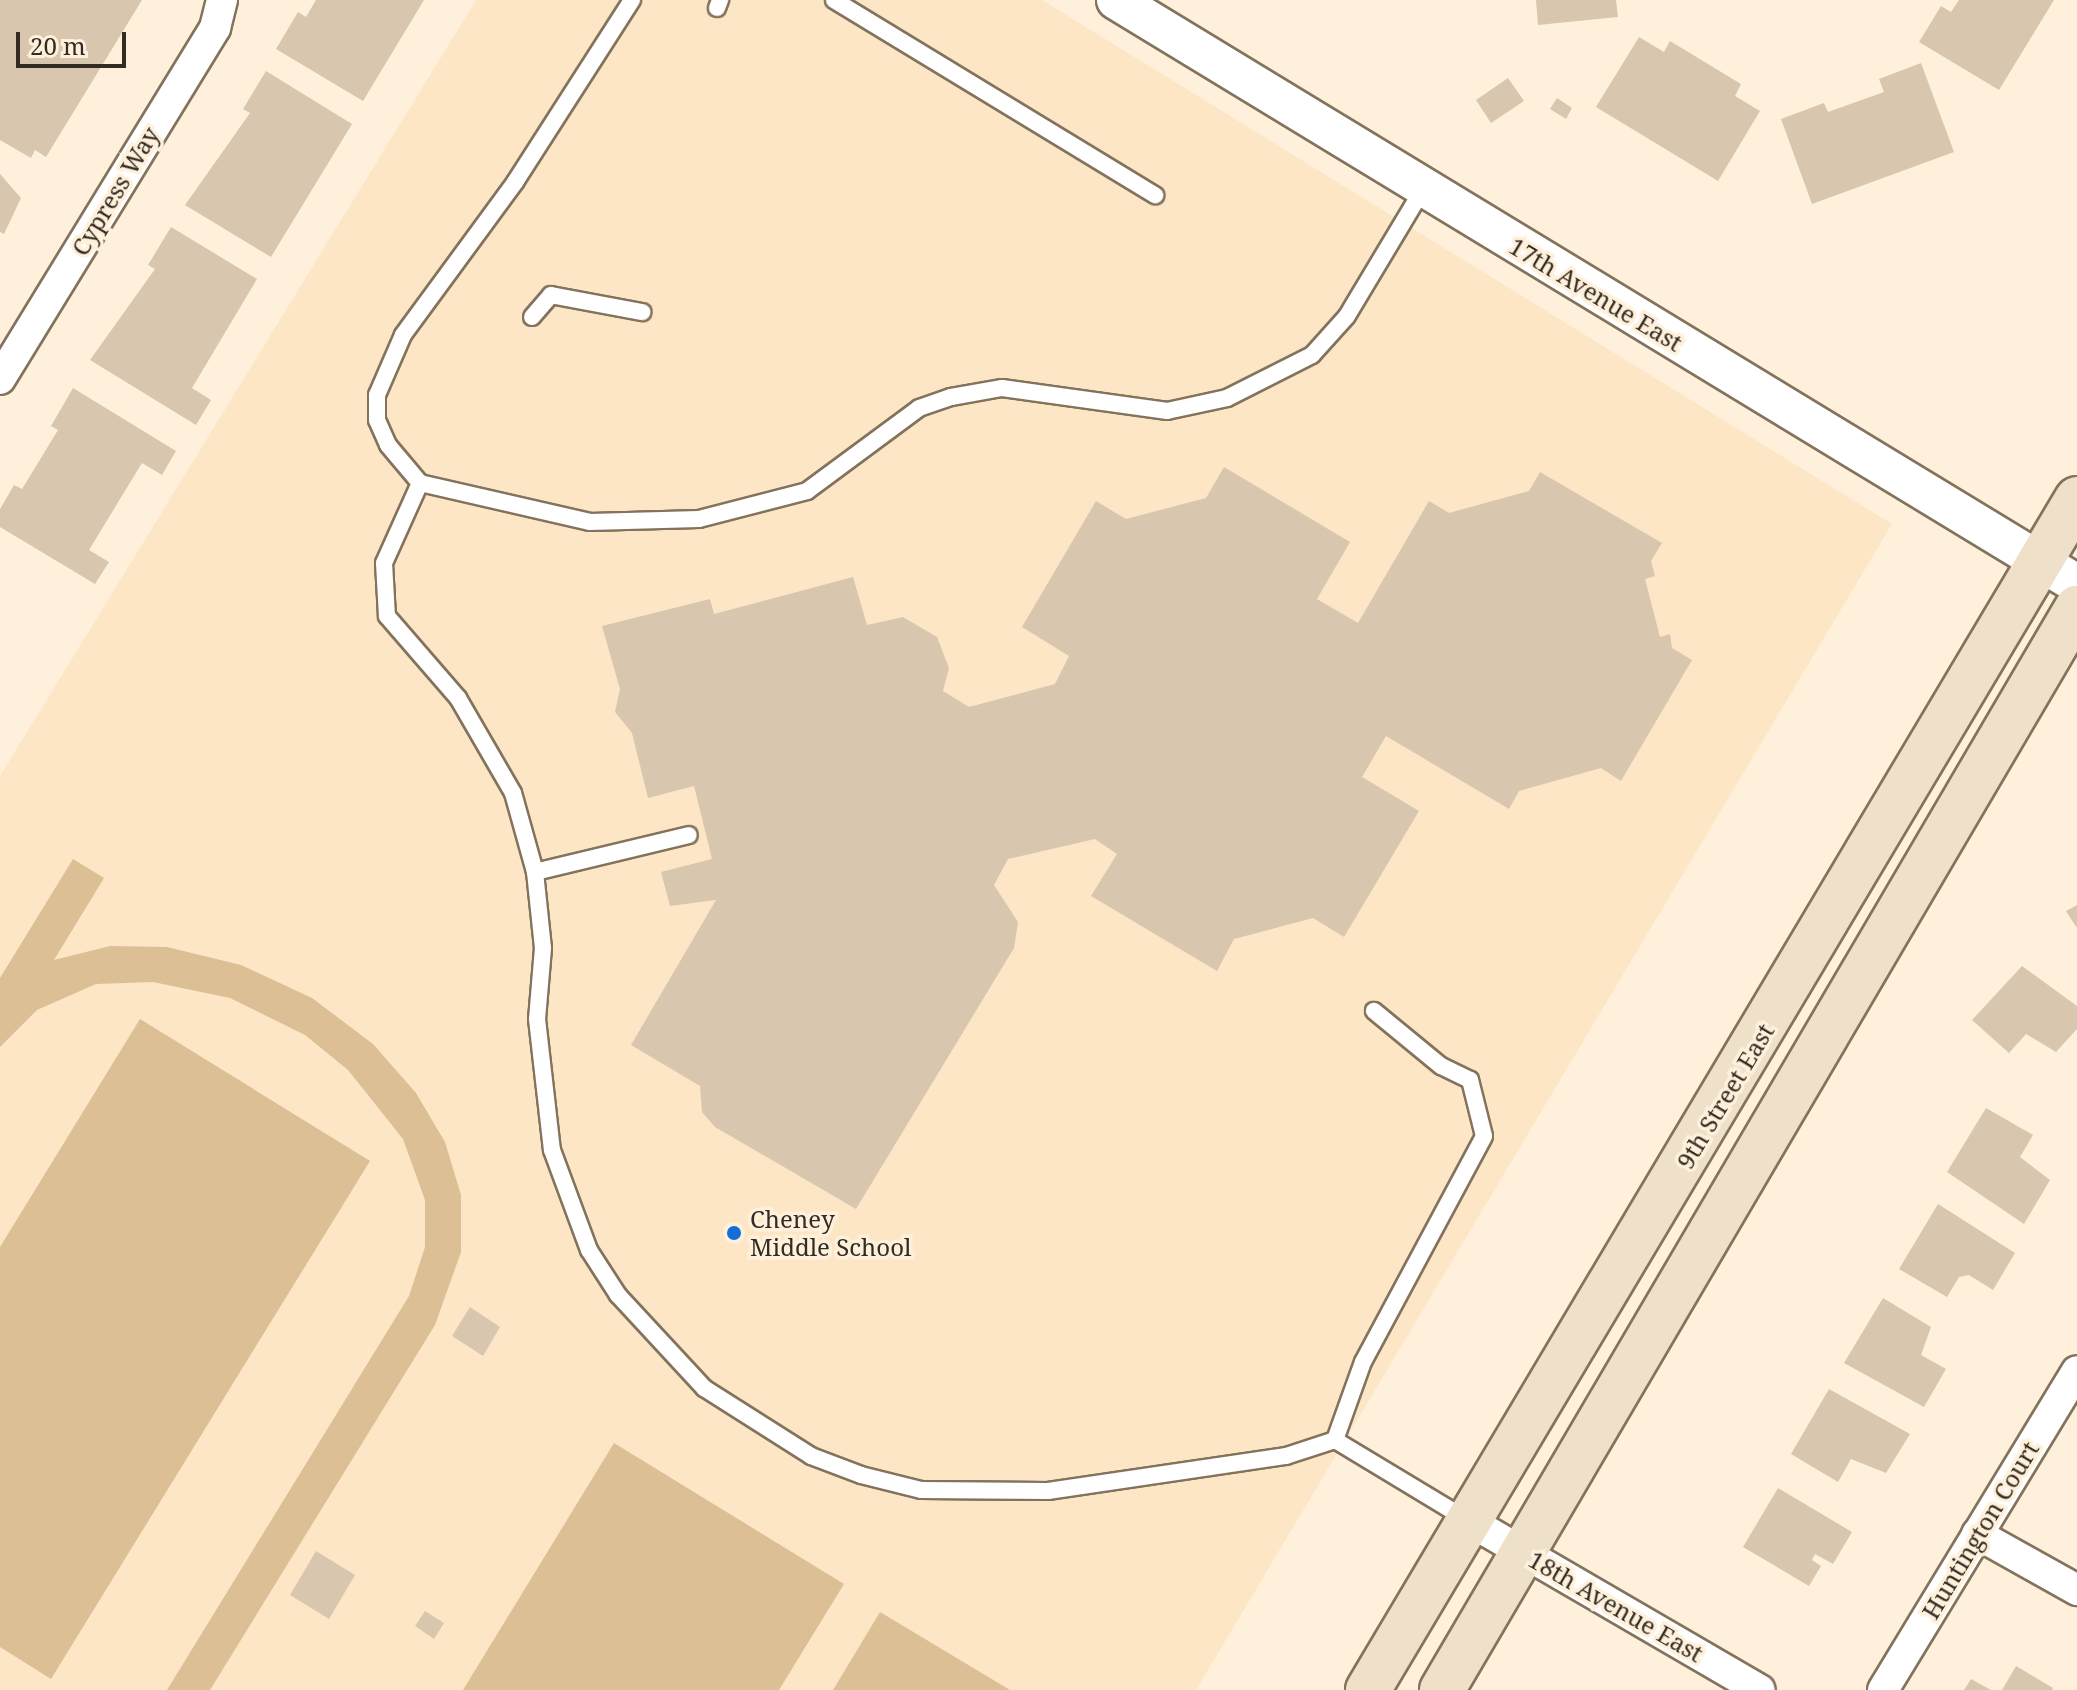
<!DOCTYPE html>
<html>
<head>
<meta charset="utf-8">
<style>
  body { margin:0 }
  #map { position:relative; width:2077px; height:1690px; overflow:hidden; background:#fff0dc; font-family:"Noto Serif",serif }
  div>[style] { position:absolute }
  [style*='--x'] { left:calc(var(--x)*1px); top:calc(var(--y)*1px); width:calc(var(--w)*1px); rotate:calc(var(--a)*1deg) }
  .built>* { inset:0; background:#fde6c6 }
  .green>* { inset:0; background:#dcbf95 }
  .building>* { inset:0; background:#d8c6ae }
  .roads { filter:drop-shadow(2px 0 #83735c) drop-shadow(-2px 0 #83735c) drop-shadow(0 2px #83735c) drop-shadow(0 -2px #83735c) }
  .service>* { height:16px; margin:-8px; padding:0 8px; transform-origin:8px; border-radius:8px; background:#fff }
  .minor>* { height:30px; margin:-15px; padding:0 15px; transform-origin:15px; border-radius:15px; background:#fff }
  .tertiary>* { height:38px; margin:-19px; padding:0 19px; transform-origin:19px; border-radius:19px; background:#fff }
  .secondary>* { height:44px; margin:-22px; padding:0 22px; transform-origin:22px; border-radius:22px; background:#eee0c9 }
  .dots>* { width:22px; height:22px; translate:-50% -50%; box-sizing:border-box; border:4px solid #fff0dc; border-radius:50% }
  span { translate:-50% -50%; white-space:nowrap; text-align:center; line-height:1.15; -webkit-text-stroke:7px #fff0dc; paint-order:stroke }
  .street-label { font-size:24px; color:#322c22 }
  .poi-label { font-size:24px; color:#322c22 }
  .left { translate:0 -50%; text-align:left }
  .scale { position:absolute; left:16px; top:32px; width:110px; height:36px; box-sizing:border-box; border:4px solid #322c22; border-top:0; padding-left:10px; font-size:24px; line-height:28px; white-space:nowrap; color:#322c22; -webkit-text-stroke:6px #fff0dc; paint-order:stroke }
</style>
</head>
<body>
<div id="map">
  <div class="built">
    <i style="clip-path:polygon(476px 0,1042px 0,1892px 524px,1196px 1690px,0 1690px,0 776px)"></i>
  </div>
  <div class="green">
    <i style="clip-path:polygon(73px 859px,104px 878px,54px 960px,110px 946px,167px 947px,241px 965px,312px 998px,373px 1044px,416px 1093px,445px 1142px,461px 1195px,461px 1252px,435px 1325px,210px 1690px,167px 1690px,409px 1296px,425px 1247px,425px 1200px,403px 1139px,348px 1070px,305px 1035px,230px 998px,153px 982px,96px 984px,37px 1010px,0 1047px,0 978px)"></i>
    <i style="clip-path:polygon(140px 1019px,370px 1161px,51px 1679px,0 1647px,0 1247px)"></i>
    <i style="clip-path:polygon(614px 1443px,844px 1584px,779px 1690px,463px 1690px)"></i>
    <i style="clip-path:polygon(880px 1612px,1010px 1690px,833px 1690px)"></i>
  </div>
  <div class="building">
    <i style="clip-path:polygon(0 0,142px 0,46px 157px,35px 150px,31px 158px,0 140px)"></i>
    <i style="clip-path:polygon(316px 0,424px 0,363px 101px,276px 49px,298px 12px,306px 17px)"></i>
    <i style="clip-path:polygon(1536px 0,1616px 0,1618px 17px,1538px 25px)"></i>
    <i style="clip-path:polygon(1959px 0,2054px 0,1999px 90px,1919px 42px,1941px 6px,1951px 12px)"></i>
    <i style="clip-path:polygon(1639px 37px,1664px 52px,1670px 41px,1741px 84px,1735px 96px,1760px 111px,1718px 181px,1596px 107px)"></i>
    <i style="clip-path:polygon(1921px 63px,1954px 152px,1812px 204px,1781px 119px,1824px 103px,1828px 112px,1884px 92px,1879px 79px)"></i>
    <i style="clip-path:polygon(266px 71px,352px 124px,271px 257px,185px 205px,250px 113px,243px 109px)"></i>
    <i style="clip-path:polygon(1508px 78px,1524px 101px,1491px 123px,1476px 100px)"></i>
    <i style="clip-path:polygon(1557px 98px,1572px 108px,1566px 119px,1550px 109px)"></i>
    <i style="clip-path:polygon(0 174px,21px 198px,4px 234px,0 232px)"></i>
    <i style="clip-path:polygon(171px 227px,257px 279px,192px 388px,211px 400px,196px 425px,90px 360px,155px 269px,148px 265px)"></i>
    <i style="clip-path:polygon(73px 388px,176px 451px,162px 475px,142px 463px,89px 550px,109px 562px,95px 584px,0 527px,0 509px,14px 485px,22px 489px,58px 430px,51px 426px)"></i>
    <i style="clip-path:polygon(1224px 467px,1350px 542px,1317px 599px,1358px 623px,1429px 501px,1449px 513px,1529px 491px,1540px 472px,1662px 543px,1651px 561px,1655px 576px,1645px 579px,1660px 637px,1670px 634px,1672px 648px,1692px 660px,1621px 781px,1601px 768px,1519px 791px,1509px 809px,1386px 736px,1362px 777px,1419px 811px,1344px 937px,1313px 918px,1234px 939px,1217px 971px,1091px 896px,1117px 854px,1095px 839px,1008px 859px,994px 885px,1018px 922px,1014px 948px,856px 1209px,715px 1127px,702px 1112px,700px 1086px,631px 1045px,716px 900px,670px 906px,661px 872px,712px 859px,694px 786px,648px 798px,632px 733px,615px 712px,620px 689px,602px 626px,710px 599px,714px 614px,853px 577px,867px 625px,903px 617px,937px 637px,949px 668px,943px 691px,969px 707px,1055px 684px,1069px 656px,1022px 627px,1096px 501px,1126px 519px,1206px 498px)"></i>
    <i style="clip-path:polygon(2077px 905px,2077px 928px,2066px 911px)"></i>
    <i style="clip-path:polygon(2022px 966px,2077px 1006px,2077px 1029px,2056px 1052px,2026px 1034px,2009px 1053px,1972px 1020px)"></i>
    <i style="clip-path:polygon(1986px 1108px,2033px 1135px,2020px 1157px,2050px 1180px,2024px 1224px,1947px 1172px)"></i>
    <i style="clip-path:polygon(1938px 1204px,2015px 1253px,1993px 1290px,1969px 1275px,1959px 1277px,1947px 1297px,1899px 1269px)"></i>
    <i style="clip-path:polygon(1883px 1298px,1931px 1327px,1921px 1355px,1946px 1369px,1924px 1407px,1844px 1363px)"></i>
    <i style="clip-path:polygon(470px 1307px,500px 1327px,483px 1356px,452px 1336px)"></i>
    <i style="clip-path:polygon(1829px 1389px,1910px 1434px,1886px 1473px,1851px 1459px,1838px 1482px,1791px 1454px)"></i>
    <i style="clip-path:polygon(1778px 1488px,1852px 1532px,1833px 1564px,1815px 1554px,1812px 1560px,1821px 1566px,1809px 1586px,1743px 1547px)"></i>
    <i style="clip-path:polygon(316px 1551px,355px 1575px,329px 1619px,290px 1595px)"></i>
    <i style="clip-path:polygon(425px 1611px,444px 1623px,434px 1639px,415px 1626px)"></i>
    <i style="clip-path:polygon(2016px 1666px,2053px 1688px,2052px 1690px,2002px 1690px)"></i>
    <i style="clip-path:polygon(1971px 1679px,1991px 1690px,1964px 1690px)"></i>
  </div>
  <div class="roads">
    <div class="service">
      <i style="--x:632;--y:0;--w:215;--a:122.7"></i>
      <i style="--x:516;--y:181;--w:191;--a:126.3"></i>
      <i style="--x:403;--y:335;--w:65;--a:113.4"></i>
      <i style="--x:377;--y:395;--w:25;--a:90"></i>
      <i style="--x:377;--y:420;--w:27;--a:66"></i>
      <i style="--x:388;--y:445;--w:50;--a:49.9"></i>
      <i style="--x:420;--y:483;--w:88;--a:114.2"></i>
      <i style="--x:384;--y:563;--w:53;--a:86.8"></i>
      <i style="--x:387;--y:616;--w:108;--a:49.1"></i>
      <i style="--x:458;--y:698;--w:110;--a:59.9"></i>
      <i style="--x:513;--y:793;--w:82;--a:74.4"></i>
      <i style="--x:535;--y:872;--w:76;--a:84"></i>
      <i style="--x:543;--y:948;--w:71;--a:94.8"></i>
      <i style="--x:537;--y:1019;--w:132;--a:83.5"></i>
      <i style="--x:552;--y:1150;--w:107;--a:69.7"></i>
      <i style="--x:589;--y:1250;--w:54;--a:57.2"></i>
      <i style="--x:618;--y:1295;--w:127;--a:47.2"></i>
      <i style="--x:704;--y:1388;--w:127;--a:32.4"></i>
      <i style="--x:811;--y:1456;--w:53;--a:20.8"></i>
      <i style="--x:861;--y:1475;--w:62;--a:14"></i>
      <i style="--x:921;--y:1490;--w:127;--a:0.5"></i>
      <i style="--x:1048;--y:1491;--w:241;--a:-8.4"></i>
      <i style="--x:1286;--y:1456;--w:52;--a:-18.1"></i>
      <i style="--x:1335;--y:1440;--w:153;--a:31.1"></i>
      <i style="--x:834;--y:0;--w:376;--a:31.3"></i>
      <i style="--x:717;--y:8;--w:9;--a:-69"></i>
      <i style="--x:532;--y:317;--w:29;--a:-49"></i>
      <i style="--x:551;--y:295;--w:93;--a:10.6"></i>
      <i style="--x:420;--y:483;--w:174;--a:12.9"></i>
      <i style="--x:590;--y:522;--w:109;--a:-1.6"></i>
      <i style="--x:699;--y:519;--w:112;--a:-14.5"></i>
      <i style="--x:807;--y:491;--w:139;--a:-36.5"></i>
      <i style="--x:919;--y:408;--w:34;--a:-19"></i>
      <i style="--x:951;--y:397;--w:52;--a:-10"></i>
      <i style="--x:1002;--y:388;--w:167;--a:7.9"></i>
      <i style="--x:1167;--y:411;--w:61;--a:-12.2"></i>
      <i style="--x:1227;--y:398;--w:95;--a:-26.8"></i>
      <i style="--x:1312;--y:355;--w:52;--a:-48.1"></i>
      <i style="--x:1347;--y:316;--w:148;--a:-59.1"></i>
      <i style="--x:535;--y:872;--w:158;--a:-13.5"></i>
      <i style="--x:1335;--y:1440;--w:83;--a:-70.3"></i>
      <i style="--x:1363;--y:1362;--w:256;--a:-61.8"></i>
      <i style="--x:1484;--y:1136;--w:58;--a:-104"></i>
      <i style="--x:1470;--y:1080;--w:32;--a:-154"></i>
      <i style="--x:1441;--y:1066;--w:87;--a:-140.6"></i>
    </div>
    <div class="minor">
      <i style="--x:0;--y:379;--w:412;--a:-58.5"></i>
      <i style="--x:215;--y:28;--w:29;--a:-76"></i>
      <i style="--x:1471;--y:1522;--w:334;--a:30.2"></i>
      <i style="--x:1977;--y:1534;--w:115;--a:29.2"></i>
      <i style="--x:1883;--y:1690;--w:373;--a:-58.7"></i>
    </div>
    <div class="tertiary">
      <i style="--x:1116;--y:0;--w:1125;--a:31.29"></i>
    </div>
    <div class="secondary">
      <i style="--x:1368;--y:1690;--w:1386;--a:-59.23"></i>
      <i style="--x:1442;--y:1690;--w:1255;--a:-59.59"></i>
    </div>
  </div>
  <div class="dots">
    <i style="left:734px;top:1233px;background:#156ed7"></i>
  </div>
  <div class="street-label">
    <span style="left:115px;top:191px;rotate:-59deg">Cypress Way</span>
    <span style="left:1596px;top:294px;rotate:31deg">17th Avenue East</span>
    <span style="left:1725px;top:1096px;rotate:-59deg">9th Street East</span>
    <span style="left:1980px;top:1530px;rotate:-59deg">Huntington Court</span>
    <span style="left:1616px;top:1606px;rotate:30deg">18th Avenue East</span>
  </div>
  <div class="poi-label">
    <span class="left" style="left:750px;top:1233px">Cheney<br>Middle School</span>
  </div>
  <div class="scale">20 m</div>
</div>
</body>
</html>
